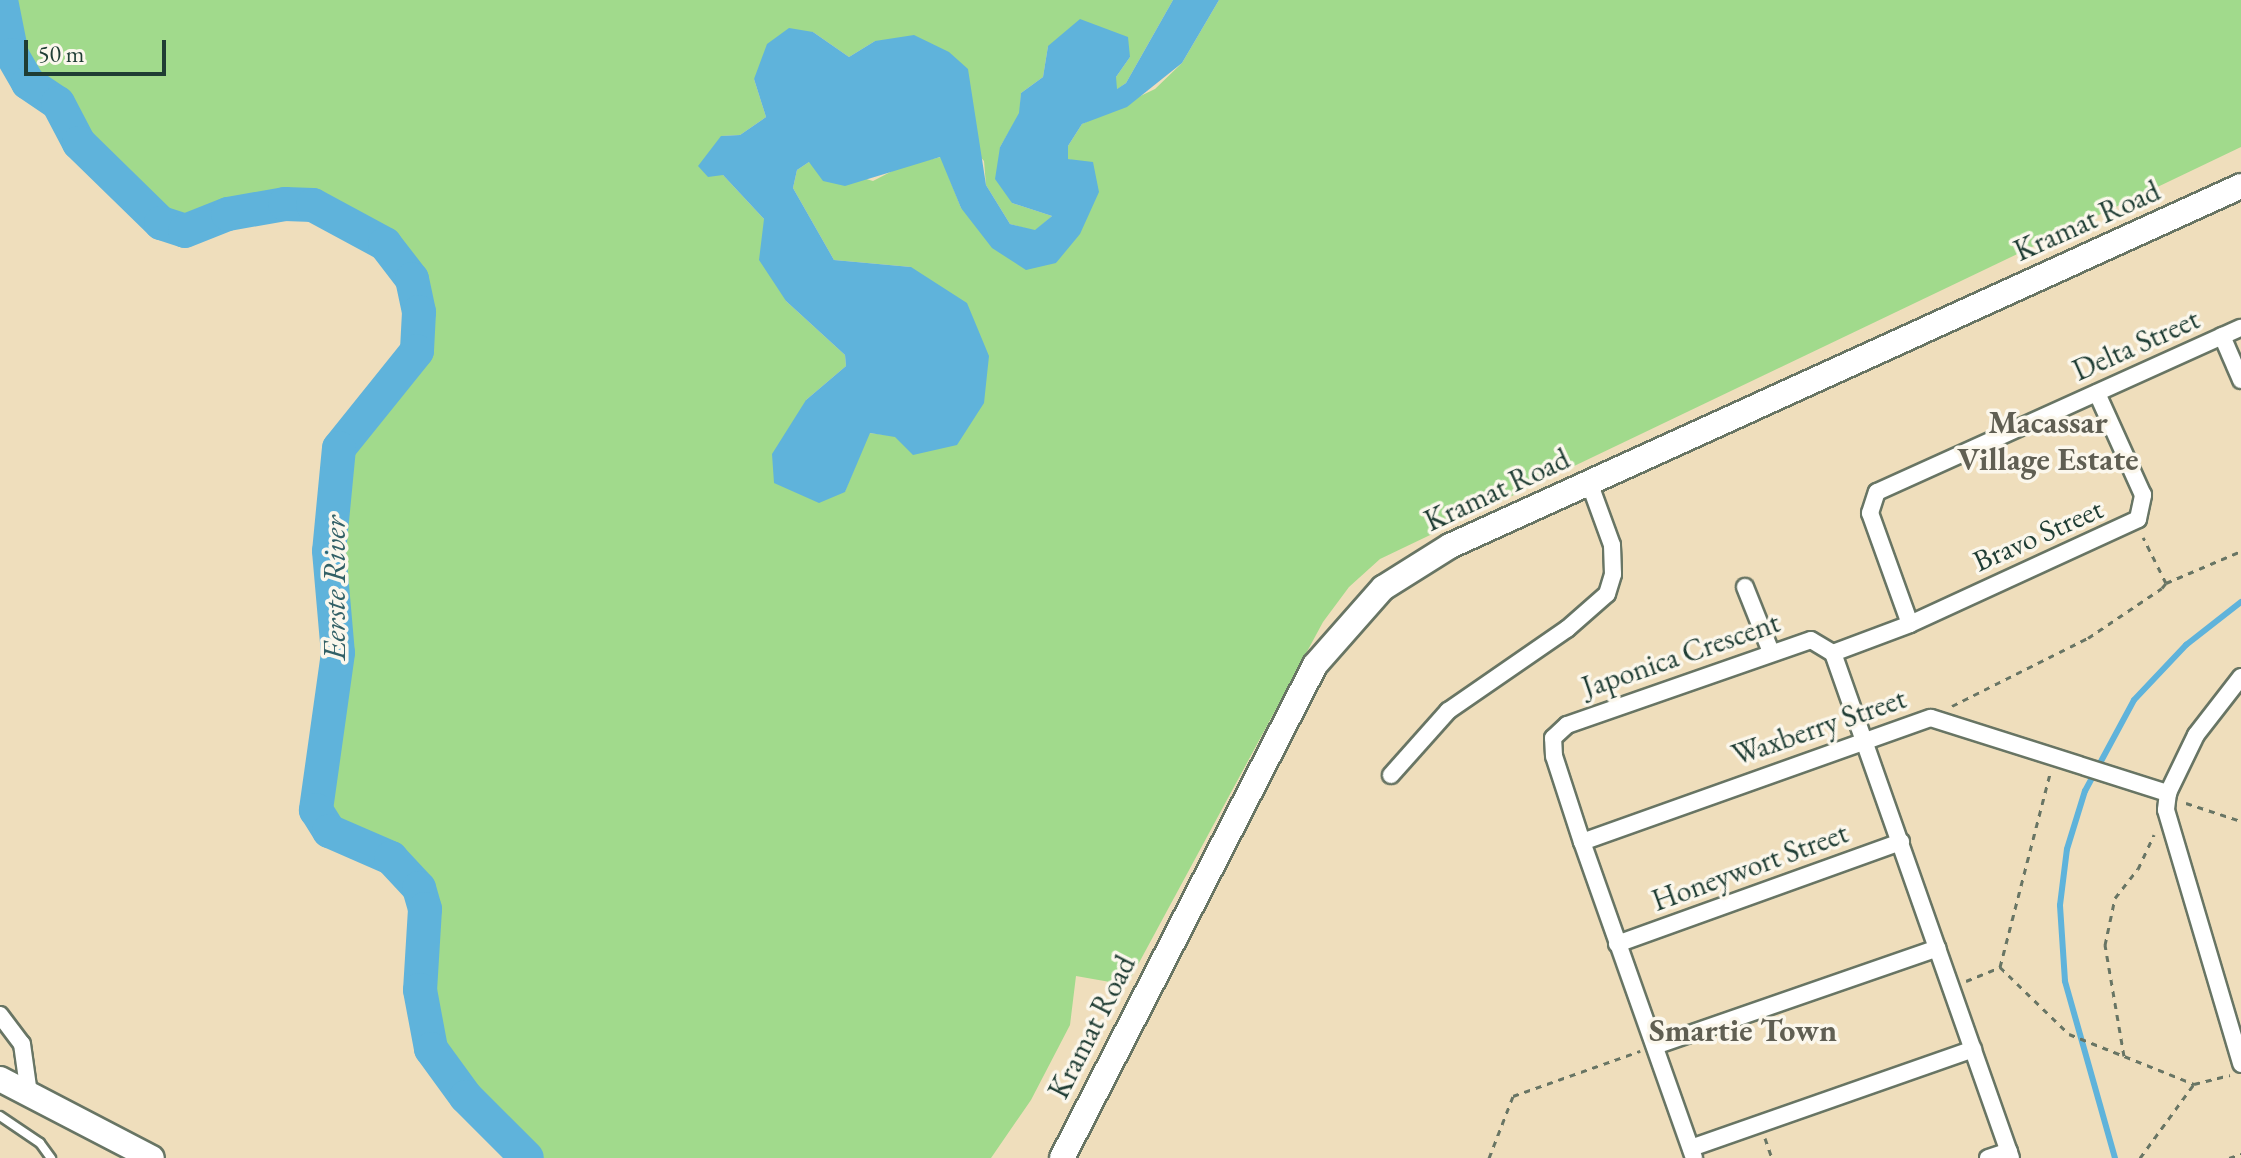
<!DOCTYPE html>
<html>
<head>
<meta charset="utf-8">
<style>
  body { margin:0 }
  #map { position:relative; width:2241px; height:1158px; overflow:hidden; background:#efdebc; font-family:"EB Garamond",serif }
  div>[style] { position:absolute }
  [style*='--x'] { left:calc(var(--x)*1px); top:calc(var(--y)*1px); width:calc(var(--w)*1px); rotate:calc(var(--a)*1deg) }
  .green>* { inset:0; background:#a1da8c }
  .water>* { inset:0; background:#5fb3db }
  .stream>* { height:6px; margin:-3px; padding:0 3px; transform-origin:3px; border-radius:3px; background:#5fb3db }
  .river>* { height:34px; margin:-17px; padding:0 17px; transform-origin:17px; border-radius:17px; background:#5fb3db }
  .path>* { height:3px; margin-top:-1.5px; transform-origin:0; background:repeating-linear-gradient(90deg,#687564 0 6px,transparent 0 12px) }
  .roads { filter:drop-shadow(2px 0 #687564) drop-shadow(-2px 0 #687564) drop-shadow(0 2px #687564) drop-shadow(0 -2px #687564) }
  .lane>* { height:8px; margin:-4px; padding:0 4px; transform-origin:4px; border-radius:4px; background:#fff }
  .street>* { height:16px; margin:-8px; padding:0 8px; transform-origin:8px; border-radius:8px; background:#fff }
  .secondary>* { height:24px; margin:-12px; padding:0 12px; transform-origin:12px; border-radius:12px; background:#fff }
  span { translate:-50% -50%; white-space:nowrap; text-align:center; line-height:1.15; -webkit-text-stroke:7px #fbf7ec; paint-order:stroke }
  .street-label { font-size:30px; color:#1f3d34 }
  .neighbourhood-label { font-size:32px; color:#605f53; font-weight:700 }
  .water-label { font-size:32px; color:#326066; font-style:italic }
  .scale { position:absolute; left:24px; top:40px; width:142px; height:36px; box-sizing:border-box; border:4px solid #1f3d34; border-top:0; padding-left:10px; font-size:24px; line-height:28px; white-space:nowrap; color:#1f3d34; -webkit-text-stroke:6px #fbf7ec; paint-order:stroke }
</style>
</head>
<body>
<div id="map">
  <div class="green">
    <i style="clip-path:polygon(1px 0,1173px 0,1126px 83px,1116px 90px,1116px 77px,1130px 57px,1048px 46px,1043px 77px,1021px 93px,1020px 113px,1000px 147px,1012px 203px,1052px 216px,1035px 231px,1010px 224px,986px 185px,984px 161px,875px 41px,849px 57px,813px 32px,754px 79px,766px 117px,740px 135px,721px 136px,723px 175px,764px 219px,786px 301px,845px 355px,846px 366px,806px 400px,845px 491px,869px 433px,895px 436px,911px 267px,834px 260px,793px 188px,797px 170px,809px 162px,873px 181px,902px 166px,941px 157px,961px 208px,1056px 263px,1079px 162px,1068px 159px,1068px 146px,1082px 124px,1155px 89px,1182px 63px,1219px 0,2241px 0,2241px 147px,1380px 559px,1349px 587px,1323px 622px,1127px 985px,1076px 976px,1070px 1025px,1031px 1100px,991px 1158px,527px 1158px,466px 1097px,431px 1049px,420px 990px,425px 909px,419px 888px,391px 858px,329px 831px,316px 810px,338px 653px,329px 551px,339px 448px,417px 351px,419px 312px,411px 279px,385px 244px,313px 205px,285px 204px,228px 214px,185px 231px,161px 223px,79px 143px,58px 103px,28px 83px,12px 55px)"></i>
  </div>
  <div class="water">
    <i style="clip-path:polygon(1173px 0,1219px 0,1182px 63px,1127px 107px,1082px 124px,1068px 146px,1068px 159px,1093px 162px,1099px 192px,1080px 234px,1056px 263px,1026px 270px,992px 248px,961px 208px,940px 157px,845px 186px,823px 181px,809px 162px,797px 170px,793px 188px,834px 260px,911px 267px,967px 303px,989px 356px,984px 403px,957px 445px,913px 455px,895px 437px,870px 433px,845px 492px,819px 503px,774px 483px,772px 454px,806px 400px,846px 366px,845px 355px,786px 301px,759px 260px,764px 219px,723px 175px,708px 177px,698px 166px,721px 136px,740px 135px,766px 117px,754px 79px,767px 44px,789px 28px,813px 32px,849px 57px,875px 41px,914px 35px,949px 52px,968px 69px,986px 185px,1010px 224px,1035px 230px,1052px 216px,1012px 203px,995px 179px,1000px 147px,1019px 113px,1021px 93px,1043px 77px,1048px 46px,1080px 19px,1128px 37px,1130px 57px,1116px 77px,1117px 89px,1126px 83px)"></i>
  </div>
  <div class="stream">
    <i style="--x:2115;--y:1158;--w:184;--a:-105.8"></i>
    <i style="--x:2065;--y:981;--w:76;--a:-93.8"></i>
    <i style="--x:2060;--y:905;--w:56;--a:-82.9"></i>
    <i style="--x:2067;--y:849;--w:61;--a:-72.8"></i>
    <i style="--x:2085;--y:791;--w:103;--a:-61.7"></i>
    <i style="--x:2134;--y:700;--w:76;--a:-46.6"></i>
    <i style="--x:2186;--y:645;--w:70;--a:-38"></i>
  </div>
  <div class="river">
    <i style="--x:1;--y:0;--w:56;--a:78.7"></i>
    <i style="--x:12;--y:55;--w:32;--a:60"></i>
    <i style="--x:28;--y:83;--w:36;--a:34"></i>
    <i style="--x:58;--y:103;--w:45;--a:62.3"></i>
    <i style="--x:79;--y:143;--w:115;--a:44.3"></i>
    <i style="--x:161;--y:223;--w:25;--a:18"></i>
    <i style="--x:185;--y:231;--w:46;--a:-21.6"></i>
    <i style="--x:228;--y:214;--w:58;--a:-10"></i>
    <i style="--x:285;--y:204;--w:28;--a:2"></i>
    <i style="--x:313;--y:205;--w:82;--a:28.4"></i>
    <i style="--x:385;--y:244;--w:44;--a:52.4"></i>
    <i style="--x:412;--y:279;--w:34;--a:78"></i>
    <i style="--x:419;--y:312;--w:39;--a:93"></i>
    <i style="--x:417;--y:351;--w:124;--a:128.8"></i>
    <i style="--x:339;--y:448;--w:103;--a:95.5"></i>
    <i style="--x:329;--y:551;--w:102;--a:85"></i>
    <i style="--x:338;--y:653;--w:159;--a:98"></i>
    <i style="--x:316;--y:810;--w:25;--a:58"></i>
    <i style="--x:329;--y:831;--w:68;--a:23.5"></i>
    <i style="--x:391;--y:858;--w:41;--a:47"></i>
    <i style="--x:419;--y:888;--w:22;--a:74"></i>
    <i style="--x:425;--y:909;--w:81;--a:93.5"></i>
    <i style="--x:420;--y:990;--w:60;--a:79.4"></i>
    <i style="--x:431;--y:1049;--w:59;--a:53.9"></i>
    <i style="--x:466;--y:1097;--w:86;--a:45"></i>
  </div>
  <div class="path">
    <i style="--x:2166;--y:583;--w:82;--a:-23.1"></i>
    <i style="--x:1952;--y:706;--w:152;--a:-26.6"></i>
    <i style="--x:2088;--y:638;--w:89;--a:-34"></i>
    <i style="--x:2162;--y:588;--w:6;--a:-51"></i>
    <i style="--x:2166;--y:583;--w:51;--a:-116.6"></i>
    <i style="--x:2186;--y:803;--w:58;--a:18.1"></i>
    <i style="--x:2000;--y:967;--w:200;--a:-75.5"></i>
    <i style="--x:1966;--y:981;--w:37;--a:-22"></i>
    <i style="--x:2000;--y:967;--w:96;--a:44.2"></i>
    <i style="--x:2069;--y:1034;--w:135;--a:21.8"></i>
    <i style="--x:2124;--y:1056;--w:113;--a:-99.7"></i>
    <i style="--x:2105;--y:945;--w:48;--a:-78"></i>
    <i style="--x:2115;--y:898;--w:37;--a:-52"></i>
    <i style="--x:2138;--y:869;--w:38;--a:-65"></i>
    <i style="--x:1765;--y:1138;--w:21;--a:71"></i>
    <i style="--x:1489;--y:1158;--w:66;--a:-68.8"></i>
    <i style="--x:1513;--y:1096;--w:135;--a:-19.5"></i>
    <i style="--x:2140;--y:1158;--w:92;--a:-53.9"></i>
    <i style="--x:2194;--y:1084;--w:37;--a:-14"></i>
    <i style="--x:2229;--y:1158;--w:13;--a:-18"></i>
  </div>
  <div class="roads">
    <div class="lane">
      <i style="--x:0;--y:1116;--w:48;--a:34"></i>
      <i style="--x:40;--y:1143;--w:19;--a:54"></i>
    </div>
    <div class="street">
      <i style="--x:2222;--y:336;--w:48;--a:66.6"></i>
      <i style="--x:1745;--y:587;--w:70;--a:68.2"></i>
      <i style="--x:1910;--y:624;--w:118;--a:-109.8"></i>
      <i style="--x:1870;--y:513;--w:22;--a:-72"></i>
      <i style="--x:1877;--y:492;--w:399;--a:-24.3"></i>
      <i style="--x:1833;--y:653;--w:82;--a:-20.6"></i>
      <i style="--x:1910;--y:624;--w:251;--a:-24.7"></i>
      <i style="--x:2138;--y:519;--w:25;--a:-78"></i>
      <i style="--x:2143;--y:495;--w:112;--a:-114.3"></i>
      <i style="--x:2241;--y:677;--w:73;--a:127.8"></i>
      <i style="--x:2196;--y:735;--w:64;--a:115.8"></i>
      <i style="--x:2168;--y:793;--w:17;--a:97"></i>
      <i style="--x:2166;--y:810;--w:265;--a:73.5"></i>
      <i style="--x:1391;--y:775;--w:86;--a:-48.3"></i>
      <i style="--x:1448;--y:711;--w:145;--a:-34.6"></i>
      <i style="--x:1567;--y:629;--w:53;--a:-41.2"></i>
      <i style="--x:1607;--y:594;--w:21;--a:-73"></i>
      <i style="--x:1613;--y:574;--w:29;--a:-92"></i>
      <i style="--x:1612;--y:545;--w:67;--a:-110.1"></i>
      <i style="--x:1582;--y:842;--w:370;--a:-19.6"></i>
      <i style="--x:1931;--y:718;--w:249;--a:17.6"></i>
      <i style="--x:1617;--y:944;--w:302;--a:-19.8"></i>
      <i style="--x:0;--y:1015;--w:36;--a:53"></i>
      <i style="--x:22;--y:1044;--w:50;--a:82"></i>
      <i style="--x:1655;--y:1046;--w:299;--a:-19.1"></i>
      <i style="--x:1691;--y:1148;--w:299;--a:-19.3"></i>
      <i style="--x:1694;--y:1158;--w:335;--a:-109.5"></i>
      <i style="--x:1582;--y:842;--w:90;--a:-108"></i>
      <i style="--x:1554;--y:756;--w:18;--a:-93"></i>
      <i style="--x:1553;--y:738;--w:19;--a:-43"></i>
      <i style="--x:1567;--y:725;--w:258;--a:-19.2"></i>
      <i style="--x:1811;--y:640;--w:26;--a:31"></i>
      <i style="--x:1833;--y:653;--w:535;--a:70.58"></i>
      <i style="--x:1988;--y:1158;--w:22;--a:-18"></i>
    </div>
    <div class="secondary">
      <i style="--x:0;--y:1079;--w:171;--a:27.5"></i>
      <i style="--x:1062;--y:1158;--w:554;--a:-62.83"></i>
      <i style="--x:1315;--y:665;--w:103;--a:-48.6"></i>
      <i style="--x:1383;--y:588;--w:79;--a:-32.1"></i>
      <i style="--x:1450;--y:546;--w:869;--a:-24.47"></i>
    </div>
  </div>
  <div class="street-label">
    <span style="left:2087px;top:221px;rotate:-24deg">Kramat Road</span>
    <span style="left:2136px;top:345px;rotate:-24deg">Delta Street</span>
    <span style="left:1497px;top:490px;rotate:-25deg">Kramat Road</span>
    <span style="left:2038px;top:535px;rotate:-24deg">Bravo Street</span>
    <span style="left:1681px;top:655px;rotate:-19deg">Japonica Crescent</span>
    <span style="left:1819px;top:727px;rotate:-19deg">Waxberry Street</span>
    <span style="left:1750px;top:867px;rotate:-20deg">Honeywort Street</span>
    <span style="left:1092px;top:1027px;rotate:-63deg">Kramat Road</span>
  </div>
  <div class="neighbourhood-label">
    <span style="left:2048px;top:441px">Macassar<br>Village Estate</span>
    <span style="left:1743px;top:1030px">Smartie Town</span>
  </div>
  <div class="water-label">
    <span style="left:334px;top:588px;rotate:-90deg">Eerste River</span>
  </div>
  <div class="scale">50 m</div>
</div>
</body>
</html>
